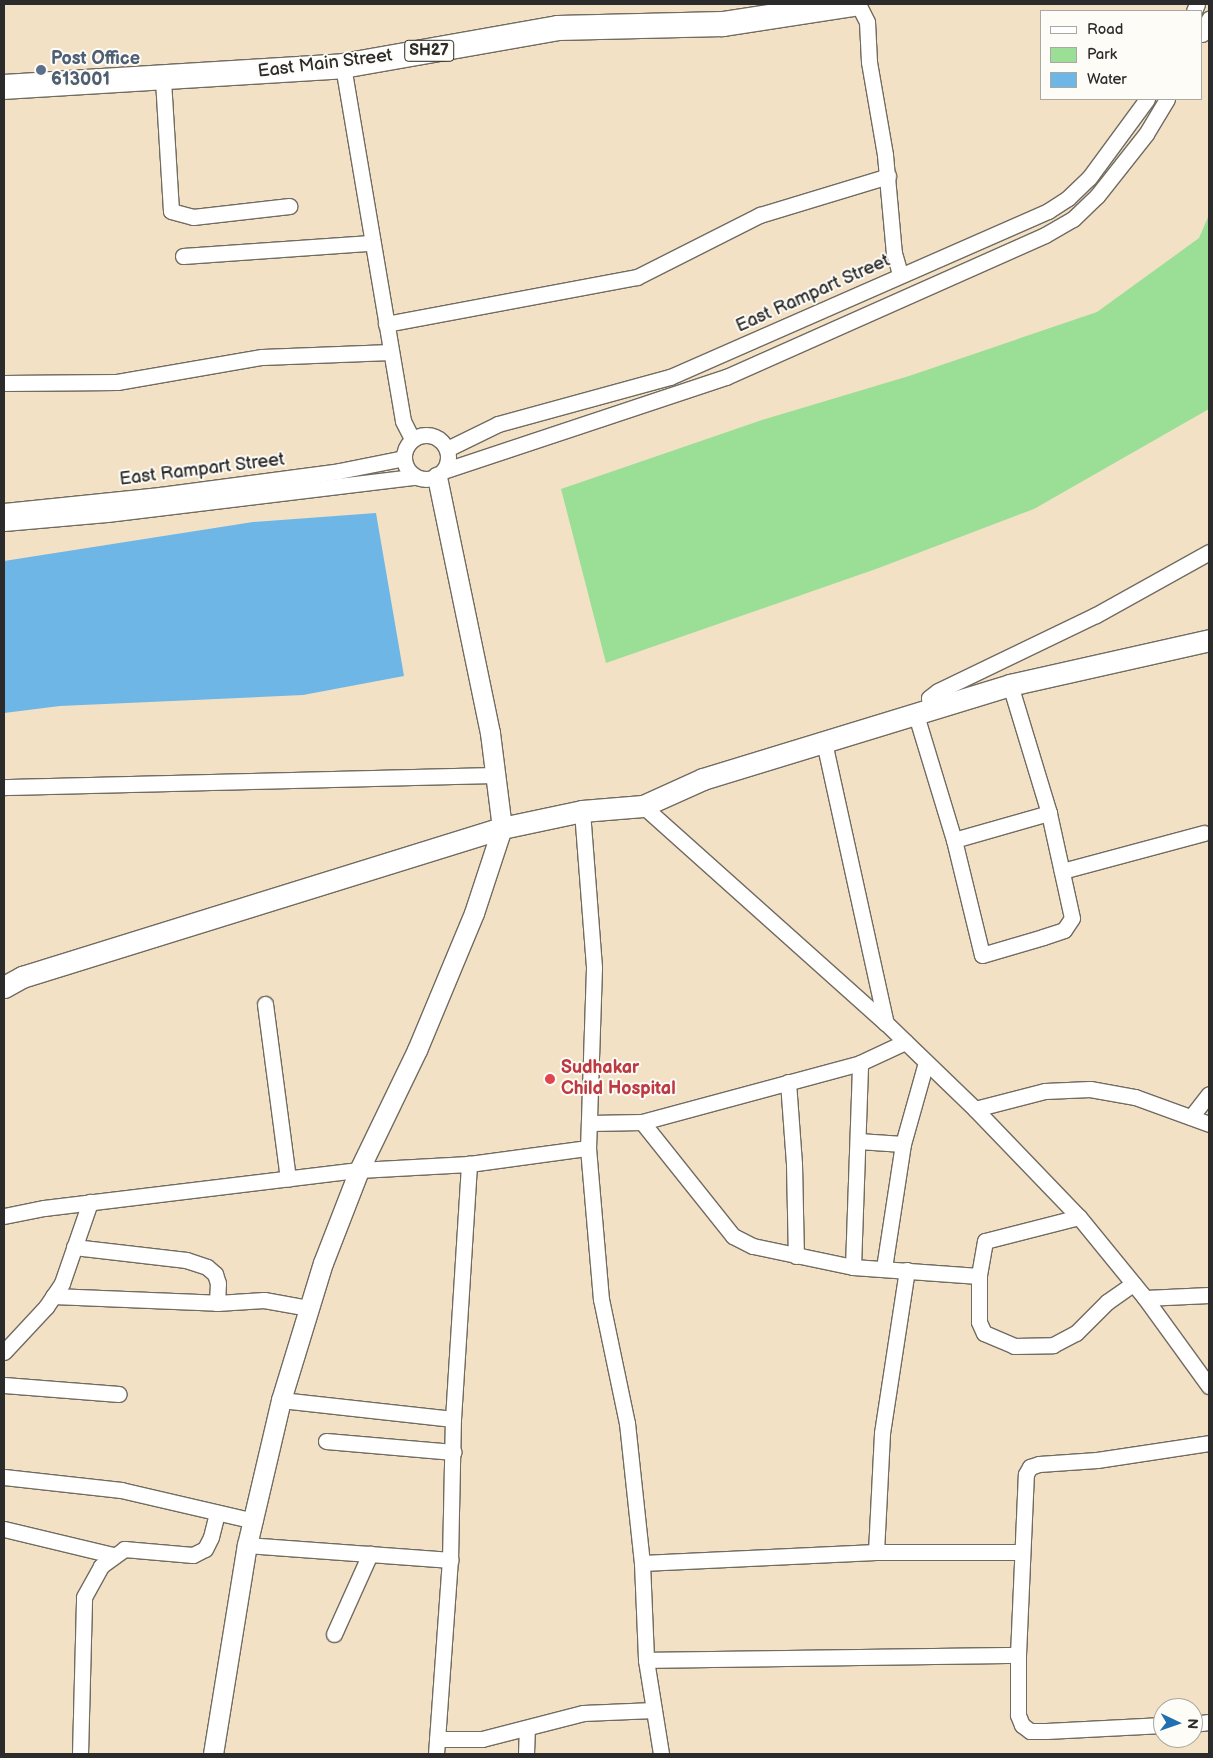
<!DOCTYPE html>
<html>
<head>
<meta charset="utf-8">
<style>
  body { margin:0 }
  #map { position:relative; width:1213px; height:1758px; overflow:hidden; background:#f3e1c5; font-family:"Balsamiq Sans",sans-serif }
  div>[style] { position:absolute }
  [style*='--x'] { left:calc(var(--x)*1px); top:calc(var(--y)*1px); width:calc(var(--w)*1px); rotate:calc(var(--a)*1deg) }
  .green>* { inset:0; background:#9bdf97 }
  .water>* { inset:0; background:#6eb6e6 }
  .roads { filter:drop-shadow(1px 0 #716b61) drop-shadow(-1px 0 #716b61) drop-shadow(0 1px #716b61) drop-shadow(0 -1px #716b61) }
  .minor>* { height:15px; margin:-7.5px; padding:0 7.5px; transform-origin:7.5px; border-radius:7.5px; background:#fff }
  .minor>.ring { margin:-7.5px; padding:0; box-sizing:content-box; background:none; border:15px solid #fff; border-radius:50% }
  .tertiary>* { height:19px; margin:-9.5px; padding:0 9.5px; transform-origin:9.5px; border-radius:9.5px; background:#fff }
  .secondary>* { height:21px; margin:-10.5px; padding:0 10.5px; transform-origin:10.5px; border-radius:10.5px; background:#fff }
  .primary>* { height:24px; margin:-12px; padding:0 12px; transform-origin:12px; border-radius:12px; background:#fff }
  .dots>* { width:14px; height:14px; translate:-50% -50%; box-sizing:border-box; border:2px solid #fdfcf7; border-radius:50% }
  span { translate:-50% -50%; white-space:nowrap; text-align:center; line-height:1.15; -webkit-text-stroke:4px #fdfcf7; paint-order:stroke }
  .shield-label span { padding:1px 4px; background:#fdfcf7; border:1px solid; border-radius:4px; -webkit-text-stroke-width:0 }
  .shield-label { font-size:16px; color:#2b2b2b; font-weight:700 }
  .service-label { font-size:18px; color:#4e5e75; font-weight:700 }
  .left { translate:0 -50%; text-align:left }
  .street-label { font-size:18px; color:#2b2b2b }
  .health-label { font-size:18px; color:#be3a42; font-weight:700 }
  .frame { position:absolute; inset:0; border:5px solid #2b2b2b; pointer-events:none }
  .legend { position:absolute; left:1040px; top:10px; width:162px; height:90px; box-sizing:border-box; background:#fdfcf7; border:1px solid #a9a8a5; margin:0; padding:6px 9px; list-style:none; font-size:15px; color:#2b2b2b }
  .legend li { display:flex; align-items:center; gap:10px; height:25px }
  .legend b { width:25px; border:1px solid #a9a8a5 }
  .north { position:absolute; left:1153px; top:1698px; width:50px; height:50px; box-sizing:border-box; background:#fdfcf7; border:1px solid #a9a8a5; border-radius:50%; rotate:93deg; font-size:14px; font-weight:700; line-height:20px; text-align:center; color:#2b2b2b }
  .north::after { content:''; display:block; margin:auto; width:18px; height:22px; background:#1f6fb2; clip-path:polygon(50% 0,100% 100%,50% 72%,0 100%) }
</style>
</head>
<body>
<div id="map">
  <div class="green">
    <i style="clip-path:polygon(1209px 215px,1209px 409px,1034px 509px,876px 569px,606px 663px,561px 489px,762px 420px,909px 376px,1097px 312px,1199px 238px)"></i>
  </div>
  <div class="water">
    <i style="clip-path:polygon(376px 513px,404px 676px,303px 695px,60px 706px,4px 713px,4px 561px,253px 522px)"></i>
  </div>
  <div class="roads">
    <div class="minor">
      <i style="--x:858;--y:4;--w:20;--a:63"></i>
      <i style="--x:867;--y:22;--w:40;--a:87.1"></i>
      <i style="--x:869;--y:62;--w:94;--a:80.2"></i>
      <i style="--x:885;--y:155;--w:98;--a:84.8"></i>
      <i style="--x:894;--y:253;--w:22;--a:74"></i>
      <i style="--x:1194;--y:11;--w:8;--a:-67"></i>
      <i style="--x:1202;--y:34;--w:17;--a:-65"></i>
      <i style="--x:343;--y:66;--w:360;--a:80.4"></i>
      <i style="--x:403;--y:421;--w:20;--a:63"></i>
      <i style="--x:163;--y:80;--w:131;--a:86.5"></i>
      <i style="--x:171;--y:211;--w:23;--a:15"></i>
      <i style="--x:193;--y:217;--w:97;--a:-6.5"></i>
      <i style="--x:183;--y:256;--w:188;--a:-4"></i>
      <i style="--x:386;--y:324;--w:255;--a:-10.6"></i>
      <i style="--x:637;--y:277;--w:138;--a:-26.8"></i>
      <i style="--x:760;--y:215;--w:134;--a:-16.9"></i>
      <i style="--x:4;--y:383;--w:113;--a:-0.5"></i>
      <i style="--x:117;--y:382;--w:147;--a:-9.8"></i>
      <i style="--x:262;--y:357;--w:129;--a:-2.2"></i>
      <i class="ring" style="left:404px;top:435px;width:29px;height:29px"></i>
      <i style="--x:447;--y:449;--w:57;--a:-26.1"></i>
      <i style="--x:498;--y:424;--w:178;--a:-15.3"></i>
      <i style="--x:670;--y:377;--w:413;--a:-23.7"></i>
      <i style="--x:1048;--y:211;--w:24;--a:-33"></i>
      <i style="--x:1068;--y:198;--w:29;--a:-44"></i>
      <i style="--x:1089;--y:178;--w:98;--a:-53.7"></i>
      <i style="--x:443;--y:471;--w:298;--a:-18.4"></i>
      <i style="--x:726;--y:377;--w:349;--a:-24"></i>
      <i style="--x:1045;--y:235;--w:32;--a:-30"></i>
      <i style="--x:1073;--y:219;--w:33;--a:-44"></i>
      <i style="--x:1097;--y:196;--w:79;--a:-51.7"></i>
      <i style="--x:1146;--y:134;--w:41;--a:-59"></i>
      <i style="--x:4;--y:511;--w:157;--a:-5.9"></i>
      <i style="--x:160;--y:495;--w:181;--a:-7.6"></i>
      <i style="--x:339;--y:471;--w:66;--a:-11.3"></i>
      <i style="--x:4;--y:523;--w:103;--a:-5"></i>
      <i style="--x:107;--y:514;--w:310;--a:-6.9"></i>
      <i style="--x:932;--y:710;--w:12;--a:-104"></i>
      <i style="--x:929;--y:698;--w:11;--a:-38"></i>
      <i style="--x:938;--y:691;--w:175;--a:-25.7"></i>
      <i style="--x:1096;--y:615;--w:129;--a:-29.1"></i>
      <i style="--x:916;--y:715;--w:131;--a:73.1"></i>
      <i style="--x:954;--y:840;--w:118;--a:76.3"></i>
      <i style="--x:982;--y:955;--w:64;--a:-16.4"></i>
      <i style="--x:1043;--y:937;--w:22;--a:-18"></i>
      <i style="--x:1064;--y:930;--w:14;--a:-56"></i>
      <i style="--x:1072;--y:918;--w:107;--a:-102.4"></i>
      <i style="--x:1049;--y:813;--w:134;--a:-106.9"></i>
      <i style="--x:824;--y:742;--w:288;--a:77.6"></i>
      <i style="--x:4;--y:787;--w:493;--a:-1.4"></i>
      <i style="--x:643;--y:806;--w:326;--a:41.8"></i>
      <i style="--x:886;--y:1023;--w:124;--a:44"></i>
      <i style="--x:975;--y:1109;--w:150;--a:46.1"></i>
      <i style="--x:1079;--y:1217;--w:104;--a:50.8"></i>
      <i style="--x:1145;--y:1298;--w:109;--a:54"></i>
      <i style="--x:582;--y:811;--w:157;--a:85.6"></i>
      <i style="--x:594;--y:968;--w:180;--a:91.9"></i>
      <i style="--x:588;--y:1148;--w:152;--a:85.1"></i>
      <i style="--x:601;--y:1299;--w:127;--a:78.2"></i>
      <i style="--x:627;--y:1423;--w:141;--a:83.9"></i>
      <i style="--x:642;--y:1563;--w:97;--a:87.6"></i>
      <i style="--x:646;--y:1660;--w:95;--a:80.9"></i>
      <i style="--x:954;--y:840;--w:99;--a:-15.9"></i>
      <i style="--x:1062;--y:871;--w:147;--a:-15"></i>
      <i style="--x:265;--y:1004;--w:176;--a:82.5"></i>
      <i style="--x:788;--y:1082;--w:82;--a:85.8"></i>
      <i style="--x:794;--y:1164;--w:92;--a:88.8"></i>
      <i style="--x:975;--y:1109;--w:72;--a:-14.4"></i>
      <i style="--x:1045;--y:1091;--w:45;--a:-2.5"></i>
      <i style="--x:1090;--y:1089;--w:46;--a:10.1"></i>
      <i style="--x:1135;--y:1097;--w:79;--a:20"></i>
      <i style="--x:1191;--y:1117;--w:29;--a:-52"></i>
      <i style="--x:642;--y:1122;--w:146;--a:51.4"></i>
      <i style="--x:733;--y:1236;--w:22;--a:27"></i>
      <i style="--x:753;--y:1246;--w:102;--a:11.9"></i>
      <i style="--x:853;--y:1267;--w:126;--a:4.1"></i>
      <i style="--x:590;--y:1123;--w:52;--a:-1.1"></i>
      <i style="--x:642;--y:1122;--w:226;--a:-15.1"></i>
      <i style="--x:860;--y:1063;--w:50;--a:-25"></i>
      <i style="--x:858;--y:1141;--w:45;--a:3.8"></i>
      <i style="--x:4;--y:1216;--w:41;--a:-11.3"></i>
      <i style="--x:44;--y:1208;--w:317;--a:-6.9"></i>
      <i style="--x:359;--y:1170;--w:110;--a:-3.1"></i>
      <i style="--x:469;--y:1164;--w:120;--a:-7.7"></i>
      <i style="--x:1079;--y:1217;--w:97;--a:165.7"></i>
      <i style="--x:985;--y:1241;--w:36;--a:100"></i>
      <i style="--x:979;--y:1276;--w:46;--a:90"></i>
      <i style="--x:979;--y:1322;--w:12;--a:66"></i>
      <i style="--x:984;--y:1333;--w:33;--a:23"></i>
      <i style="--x:1014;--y:1346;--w:39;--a:-1"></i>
      <i style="--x:1053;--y:1345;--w:26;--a:-28"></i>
      <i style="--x:1076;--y:1333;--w:44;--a:-45"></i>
      <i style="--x:1107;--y:1302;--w:32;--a:-35"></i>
      <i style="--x:74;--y:1247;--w:113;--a:6.6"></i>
      <i style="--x:186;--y:1260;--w:22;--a:18"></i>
      <i style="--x:207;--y:1267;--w:11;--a:41"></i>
      <i style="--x:215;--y:1274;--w:9;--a:72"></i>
      <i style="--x:218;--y:1283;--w:20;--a:93"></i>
      <i style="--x:853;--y:1267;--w:204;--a:-88"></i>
      <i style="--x:884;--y:1268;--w:125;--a:-81.3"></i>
      <i style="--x:903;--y:1144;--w:85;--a:-74.3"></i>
      <i style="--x:53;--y:1296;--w:164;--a:2.4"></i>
      <i style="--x:217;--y:1303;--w:47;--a:-3.7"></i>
      <i style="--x:264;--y:1300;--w:46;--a:10.1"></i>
      <i style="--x:1145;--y:1298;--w:64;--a:-2.7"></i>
      <i style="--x:4;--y:1352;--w:62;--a:-47"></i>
      <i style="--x:46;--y:1307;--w:29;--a:-56"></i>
      <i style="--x:62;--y:1283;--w:86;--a:-70.9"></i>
      <i style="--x:4;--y:1385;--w:115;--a:4.5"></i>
      <i style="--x:281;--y:1400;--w:173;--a:6.3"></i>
      <i style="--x:326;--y:1441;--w:128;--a:4.9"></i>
      <i style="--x:4;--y:1477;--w:118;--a:6.3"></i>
      <i style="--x:121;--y:1490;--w:137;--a:13.1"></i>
      <i style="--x:4;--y:1529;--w:111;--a:13.5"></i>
      <i style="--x:247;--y:1545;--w:204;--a:4.2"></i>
      <i style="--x:876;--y:1552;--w:119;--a:-87.1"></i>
      <i style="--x:882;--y:1433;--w:165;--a:-81.3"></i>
      <i style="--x:642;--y:1563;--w:234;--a:-2.7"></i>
      <i style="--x:876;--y:1552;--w:145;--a:0"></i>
      <i style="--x:334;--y:1634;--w:88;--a:-65.8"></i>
      <i style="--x:646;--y:1660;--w:372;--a:-0.8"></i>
      <i style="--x:1193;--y:1724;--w:16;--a:-7"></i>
      <i style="--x:1163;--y:1725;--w:117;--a:177.1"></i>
      <i style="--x:1046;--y:1731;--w:16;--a:180"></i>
      <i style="--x:1030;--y:1731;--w:10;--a:-143"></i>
      <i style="--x:1022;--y:1725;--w:11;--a:-112"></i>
      <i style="--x:1018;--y:1715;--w:60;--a:-90"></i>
      <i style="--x:1018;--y:1655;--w:181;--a:-87.5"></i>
      <i style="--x:1026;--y:1474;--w:8;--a:-60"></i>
      <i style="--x:1030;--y:1467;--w:9;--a:-18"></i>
      <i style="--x:1039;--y:1464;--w:58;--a:-3.9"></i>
      <i style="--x:1097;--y:1460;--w:113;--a:-8.6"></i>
      <i style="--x:437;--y:1739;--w:45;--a:0"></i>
      <i style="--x:482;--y:1739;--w:104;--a:-14.4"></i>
      <i style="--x:583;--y:1713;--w:71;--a:-2.4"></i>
      <i style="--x:80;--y:1754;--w:157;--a:-88.5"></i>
      <i style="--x:84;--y:1597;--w:35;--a:-61"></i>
      <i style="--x:101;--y:1566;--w:29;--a:-36"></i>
      <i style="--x:124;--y:1549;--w:69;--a:5"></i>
      <i style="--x:193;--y:1555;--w:13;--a:-27"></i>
      <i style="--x:205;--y:1549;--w:13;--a:-63"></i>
      <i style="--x:211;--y:1537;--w:25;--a:-76"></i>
      <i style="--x:436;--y:1754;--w:195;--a:-85.9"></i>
      <i style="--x:450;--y:1560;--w:141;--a:-88.8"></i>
      <i style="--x:453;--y:1419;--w:256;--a:-86.4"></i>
      <i style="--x:526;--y:1754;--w:26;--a:-88"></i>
    </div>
    <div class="tertiary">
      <i style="--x:213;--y:1754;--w:212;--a:-80.8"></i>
      <i style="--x:247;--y:1545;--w:149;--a:-76.8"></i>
      <i style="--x:281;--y:1400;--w:143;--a:-73"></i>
      <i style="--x:323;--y:1263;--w:100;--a:-68.8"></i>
      <i style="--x:359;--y:1170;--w:133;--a:-64.2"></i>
      <i style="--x:417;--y:1050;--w:148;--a:-67.4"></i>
      <i style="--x:474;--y:913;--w:89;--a:-71.8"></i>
      <i style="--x:502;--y:828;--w:96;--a:-97.2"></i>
      <i style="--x:490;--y:733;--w:262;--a:-101.7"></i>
    </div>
    <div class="secondary">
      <i style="--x:4;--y:987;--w:21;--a:-29"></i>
      <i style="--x:22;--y:977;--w:503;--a:-17.25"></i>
      <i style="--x:502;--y:828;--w:82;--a:-12"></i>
      <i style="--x:582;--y:811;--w:61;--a:-4.7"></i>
      <i style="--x:643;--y:806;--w:66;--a:-24.2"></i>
      <i style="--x:703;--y:779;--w:321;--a:-17"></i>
      <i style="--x:1010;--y:685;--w:204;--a:-12.7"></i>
    </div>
    <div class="primary">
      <i style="--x:4;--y:87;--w:340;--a:-3.5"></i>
      <i style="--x:343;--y:66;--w:218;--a:-10"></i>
      <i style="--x:558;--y:28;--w:165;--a:-1.4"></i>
      <i style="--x:723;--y:24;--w:132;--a:-8.7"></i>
    </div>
  </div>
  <div class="dots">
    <i style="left:41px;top:70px;background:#5c6f8a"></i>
    <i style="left:550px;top:1079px;background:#e0444e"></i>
  </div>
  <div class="shield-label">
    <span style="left:429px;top:51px">SH27</span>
  </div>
  <div class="service-label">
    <span class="left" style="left:51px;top:70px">Post Office<br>613001</span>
  </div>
  <div class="street-label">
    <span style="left:325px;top:64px;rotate:-7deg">East Main Street</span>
    <span style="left:813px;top:294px;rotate:-24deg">East Rampart Street</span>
    <span style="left:202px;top:470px;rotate:-7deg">East Rampart Street</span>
  </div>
  <div class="health-label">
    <span class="left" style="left:561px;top:1079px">Sudhakar<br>Child Hospital</span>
  </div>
  <div class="frame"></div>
  <ul class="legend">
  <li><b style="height:6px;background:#fff"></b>Road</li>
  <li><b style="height:14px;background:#9bdf97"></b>Park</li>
  <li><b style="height:14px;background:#6eb6e6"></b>Water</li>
  </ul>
  <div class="north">N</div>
</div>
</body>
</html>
